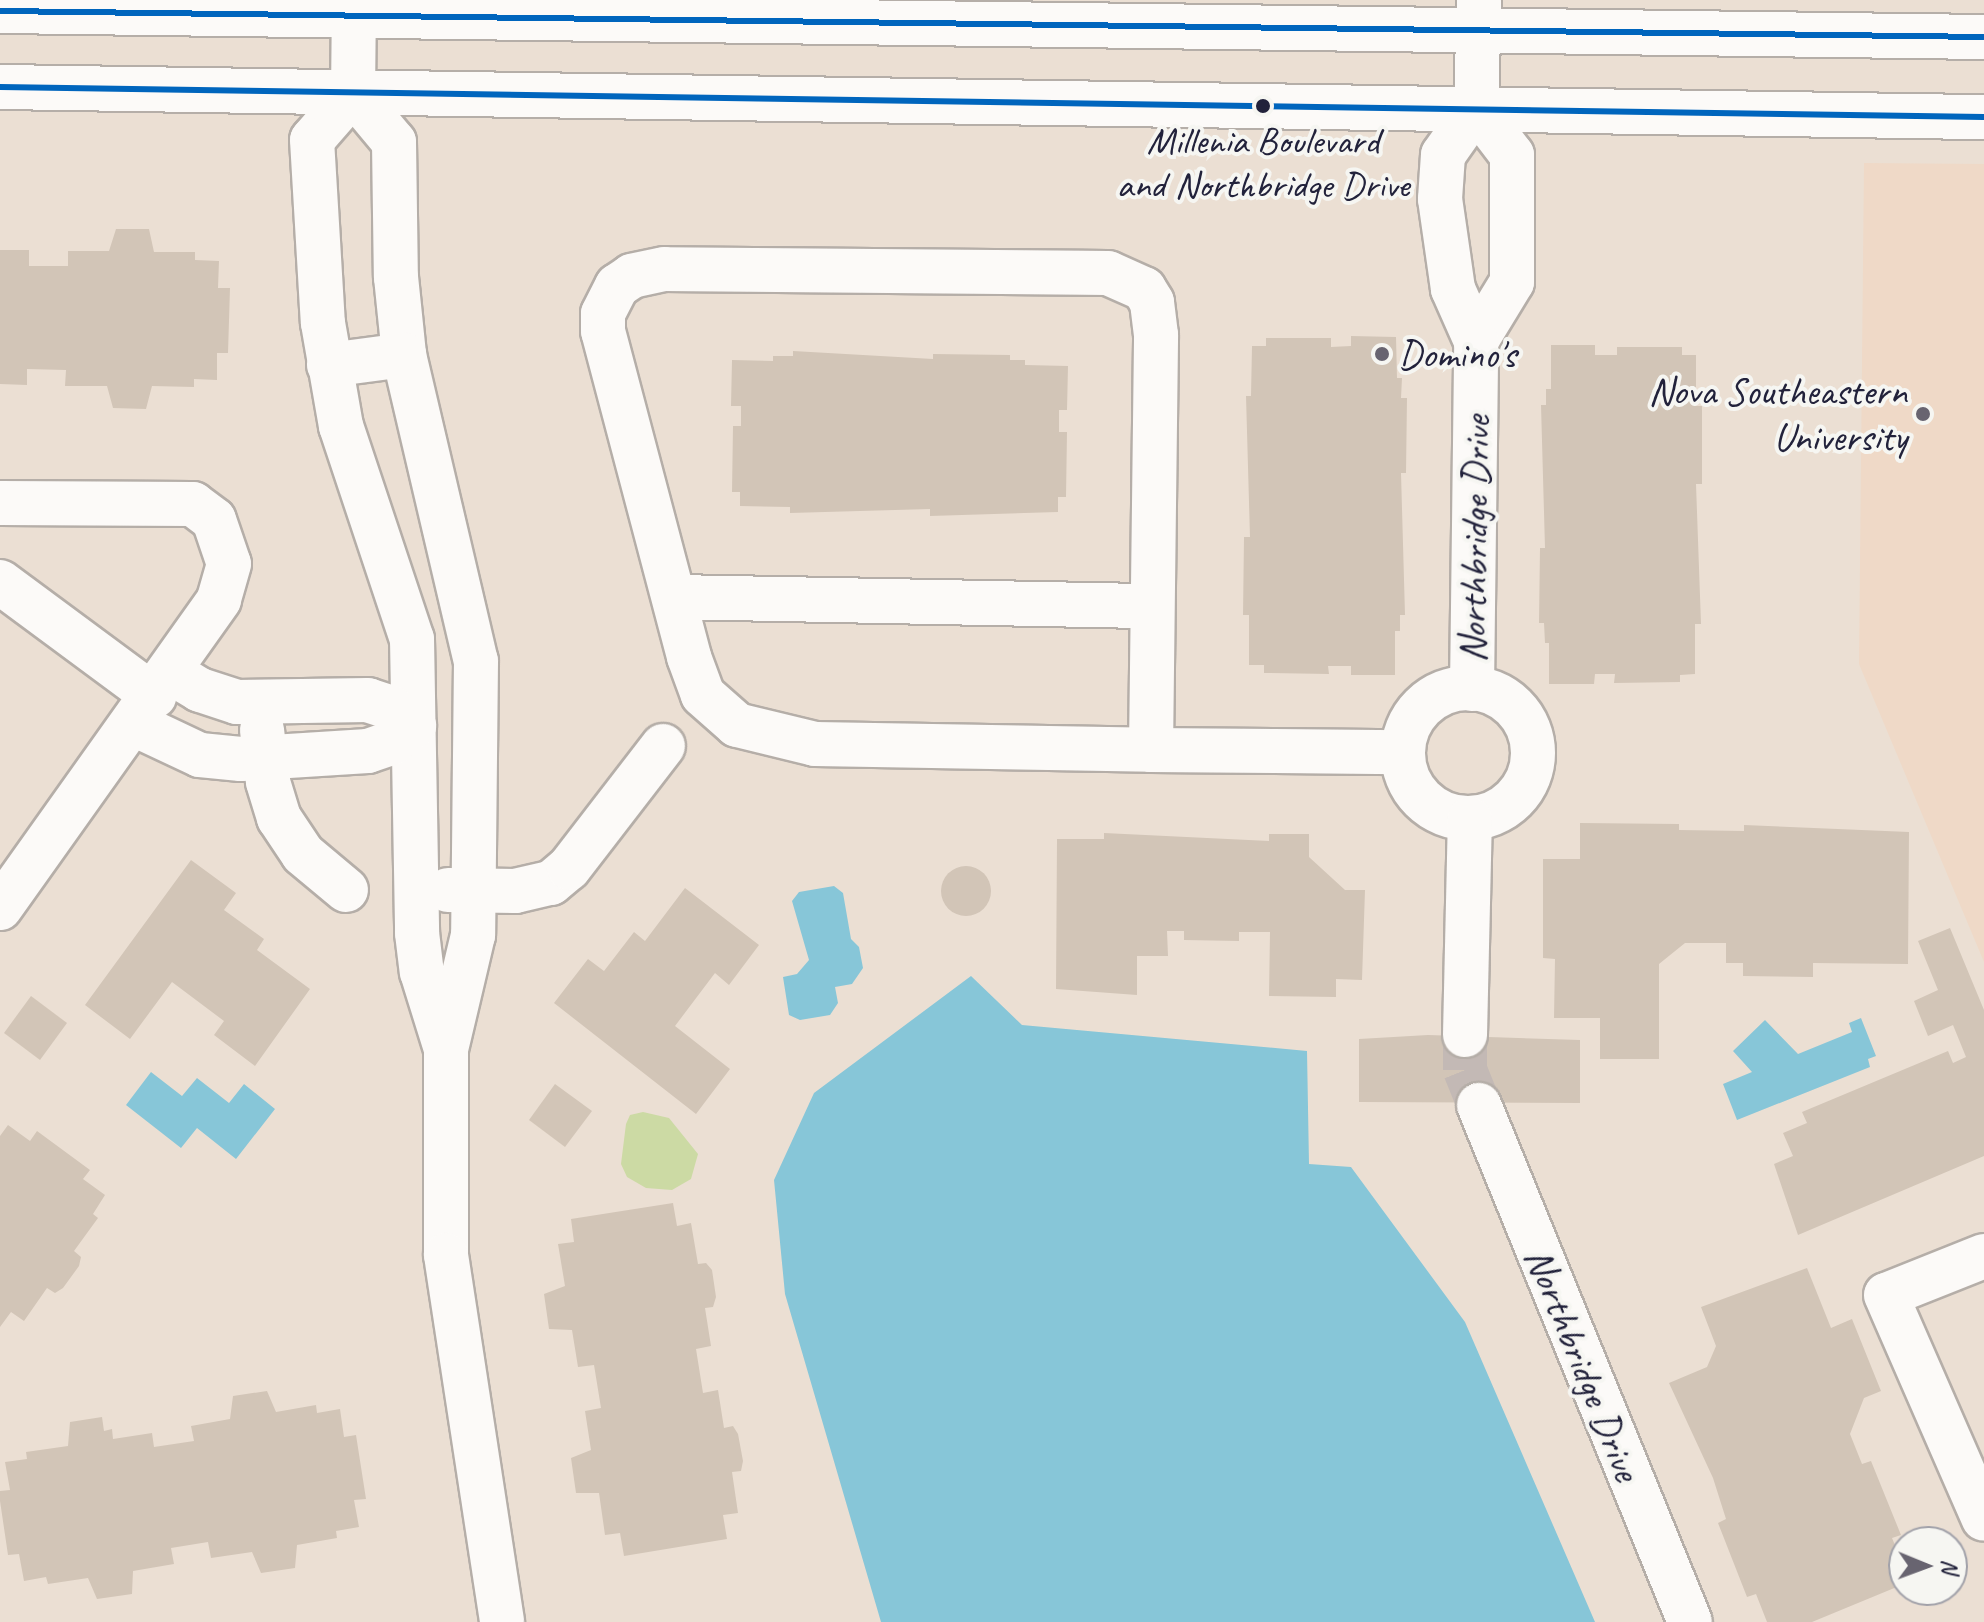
<!DOCTYPE html>
<html>
<head>
<meta charset="utf-8">
<style>
  body { margin:0 }
  #map { position:relative; width:1984px; height:1622px; overflow:hidden; background:#ebdfd3; font-family:Caveat,sans-serif }
  div>[style] { position:absolute }
  [style*='--x'] { left:calc(var(--x)*1px); top:calc(var(--y)*1px); width:calc(var(--w)*1px); rotate:calc(var(--a)*1deg) }
  .built>* { inset:0; background:#efd9c7 }
  .green>* { inset:0; background:#ccdaa4 }
  .water>* { inset:0; background:#87c6d8 }
  .building>* { inset:0; background:#d2c5b7 }
  .round { border-radius:50% }
  .minor-tunnel>* { height:44px; margin-top:-22px; transform-origin:0; background:repeating-linear-gradient(90deg,#c3b9b5 0 44px,transparent 0 66px) }
  .roads { filter:drop-shadow(2px 0 #b5aea8) drop-shadow(-2px 0 #b5aea8) drop-shadow(0 2px #b5aea8) drop-shadow(0 -2px #b5aea8) }
  .minor>* { height:44px; margin:-22px; padding:0 22px; transform-origin:22px; border-radius:22px; background:#fcfaf8 }
  .minor>.ring { margin:-22px; padding:0; box-sizing:content-box; background:none; border:44px solid #fcfaf8; border-radius:50% }
  .bus-1>* { height:6px; margin:-3px; padding:0 3px; transform-origin:3px; border-radius:3px; background:#0065bd }
  .dots>* { width:22px; height:22px; translate:-50% -50%; box-sizing:border-box; border:4px solid #f6f6f2; border-radius:50% }
  span { translate:-50% -50%; white-space:nowrap; text-align:center; line-height:1.15; -webkit-text-stroke:8px #f6f6f2; paint-order:stroke }
  .bus-label { font-size:38px; color:#22223b }
  .poi-label { font-size:40px; color:#22223b }
  .left { translate:0 -50%; text-align:left }
  .right { translate:-100% -50%; text-align:right }
  .street-label { font-size:40px; color:#22223b }
  .north { position:absolute; left:1888px; top:1526px; width:80px; height:80px; box-sizing:border-box; background:#f6f6f2; border:2px solid #a1a1a9; border-radius:50%; rotate:91deg; font-size:22px; font-weight:700; line-height:32px; text-align:center; color:#22223b }
  .north::after { content:''; display:block; margin:auto; width:28px; height:36px; background:#686470; clip-path:polygon(50% 0,100% 100%,50% 72%,0 100%) }
</style>
</head>
<body>
<div id="map">
  <div class="built">
    <i style="clip-path:polygon(1864px 163px,1984px 164px,1984px 962px,1859px 664px)"></i>
  </div>
  <div class="green">
    <i style="clip-path:polygon(643px 1112px,669px 1118px,698px 1154px,691px 1179px,672px 1190px,646px 1188px,627px 1177px,621px 1164px,626px 1124px,630px 1115px)"></i>
  </div>
  <div class="water">
    <i style="clip-path:polygon(834px 886px,843px 893px,851px 939px,859px 947px,863px 968px,852px 984px,835px 987px,838px 1003px,830px 1015px,800px 1020px,789px 1015px,783px 977px,797px 974px,809px 960px,792px 901px,799px 892px)"></i>
    <i style="clip-path:polygon(971px 976px,1022px 1025px,1307px 1051px,1309px 1164px,1351px 1167px,1465px 1322px,1595px 1622px,881px 1622px,785px 1294px,774px 1180px,814px 1093px)"></i>
    <i style="clip-path:polygon(1861px 1018px,1876px 1056px,1868px 1059px,1870px 1067px,1737px 1120px,1723px 1084px,1752px 1072px,1733px 1051px,1765px 1020px,1798px 1054px,1852px 1032px,1849px 1023px)"></i>
    <i style="clip-path:polygon(151px 1072px,182px 1096px,197px 1078px,229px 1103px,244px 1084px,275px 1109px,236px 1159px,197px 1128px,181px 1148px,126px 1105px)"></i>
  </div>
  <div class="building">
    <i style="clip-path:polygon(116px 229px,149px 229px,154px 252px,195px 252px,195px 260px,219px 261px,218px 288px,230px 288px,228px 353px,217px 353px,217px 380px,194px 379px,194px 387px,152px 386px,146px 409px,113px 408px,107px 386px,65px 386px,66px 370px,27px 369px,27px 385px,0 384px,0 250px,29px 250px,29px 266px,68px 266px,68px 251px,109px 251px)"></i>
    <i style="clip-path:polygon(1351px 336px,1396px 337px,1397px 378px,1402px 378px,1401px 398px,1407px 398px,1406px 473px,1401px 473px,1405px 615px,1400px 615px,1400px 631px,1395px 631px,1395px 675px,1351px 675px,1351px 666px,1328px 666px,1329px 674px,1264px 673px,1264px 665px,1249px 665px,1249px 615px,1243px 615px,1244px 537px,1250px 537px,1246px 396px,1251px 396px,1252px 346px,1266px 346px,1266px 338px,1331px 338px,1331px 347px,1351px 346px)"></i>
    <i style="clip-path:polygon(1551px 345px,1595px 345px,1595px 355px,1617px 355px,1617px 347px,1682px 347px,1682px 355px,1696px 355px,1696px 406px,1702px 406px,1702px 484px,1696px 484px,1701px 624px,1695px 624px,1695px 674px,1680px 675px,1680px 682px,1614px 683px,1615px 674px,1595px 674px,1594px 684px,1549px 684px,1549px 643px,1545px 643px,1544px 623px,1539px 623px,1540px 548px,1545px 548px,1541px 405px,1546px 405px,1546px 389px,1551px 389px)"></i>
    <i style="clip-path:polygon(793px 351px,933px 359px,933px 354px,1010px 355px,1010px 360px,1025px 360px,1025px 365px,1068px 366px,1067px 410px,1059px 410px,1059px 432px,1067px 432px,1066px 497px,1058px 497px,1058px 512px,930px 516px,930px 509px,790px 513px,790px 507px,740px 506px,740px 492px,732px 492px,733px 426px,741px 426px,741px 406px,731px 406px,732px 360px,773px 361px,773px 356px,793px 356px)"></i>
    <i style="clip-path:polygon(1580px 823px,1679px 824px,1679px 830px,1744px 831px,1744px 825px,1909px 832px,1908px 964px,1813px 963px,1813px 977px,1743px 976px,1743px 963px,1726px 963px,1726px 943px,1685px 943px,1659px 964px,1659px 1059px,1600px 1059px,1600px 1018px,1554px 1018px,1555px 959px,1543px 958px,1543px 859px,1580px 859px)"></i>
    <i style="clip-path:polygon(1104px 833px,1269px 841px,1269px 834px,1309px 834px,1309px 857px,1345px 890px,1365px 890px,1362px 980px,1336px 979px,1336px 997px,1269px 996px,1270px 932px,1239px 932px,1239px 941px,1184px 940px,1184px 931px,1167px 931px,1168px 956px,1137px 956px,1137px 995px,1056px 989px,1057px 839px,1104px 839px)"></i>
    <i style="clip-path:polygon(191px 860px,236px 893px,224px 910px,264px 939px,257px 950px,310px 989px,255px 1066px,214px 1035px,224px 1021px,172px 982px,130px 1039px,85px 1005px)"></i>
    <i class="round" style="left:941px;top:866px;width:50px;height:50px"></i>
    <i style="clip-path:polygon(685px 888px,759px 945px,729px 985px,715px 973px,675px 1026px,730px 1069px,696px 1114px,554px 1003px,588px 959px,604px 971px,634px 932px,645px 941px)"></i>
    <i style="clip-path:polygon(1950px 928px,1984px 1010px,1984px 1156px,1798px 1235px,1774px 1164px,1793px 1156px,1783px 1133px,1807px 1123px,1802px 1112px,1948px 1051px,1953px 1063px,1966px 1057px,1953px 1025px,1928px 1036px,1914px 1001px,1938px 990px,1918px 941px)"></i>
    <i style="clip-path:polygon(31px 996px,67px 1023px,40px 1060px,4px 1033px)"></i>
    <i style="clip-path:polygon(1428px 1035px,1580px 1040px,1580px 1103px,1359px 1102px,1359px 1039px)"></i>
    <i style="clip-path:polygon(555px 1084px,592px 1111px,565px 1147px,529px 1120px)"></i>
    <i style="clip-path:polygon(8px 1125px,30px 1141px,37px 1131px,90px 1170px,83px 1179px,105px 1195px,93px 1214px,98px 1218px,74px 1251px,81px 1257px,79px 1266px,63px 1288px,55px 1293px,47px 1288px,24px 1321px,11px 1312px,0 1327px,0 1136px)"></i>
    <i style="clip-path:polygon(673px 1203px,677px 1226px,691px 1223px,698px 1264px,706px 1263px,712px 1270px,716px 1297px,713px 1307px,705px 1308px,711px 1346px,696px 1349px,703px 1393px,718px 1390px,724px 1428px,733px 1426px,738px 1434px,743px 1461px,741px 1471px,732px 1472px,738px 1513px,723px 1515px,727px 1539px,624px 1556px,620px 1533px,605px 1535px,599px 1493px,576px 1493px,571px 1458px,591px 1450px,585px 1411px,601px 1408px,594px 1365px,578px 1367px,572px 1330px,549px 1329px,544px 1294px,565px 1286px,558px 1244px,574px 1242px,571px 1219px)"></i>
    <i style="clip-path:polygon(1807px 1268px,1831px 1328px,1852px 1319px,1881px 1391px,1864px 1398px,1850px 1434px,1862px 1464px,1871px 1461px,1901px 1535px,1892px 1538px,1904px 1567px,1904px 1584px,1812px 1622px,1767px 1622px,1756px 1594px,1747px 1597px,1718px 1523px,1726px 1519px,1713px 1478px,1669px 1383px,1707px 1367px,1716px 1346px,1701px 1307px)"></i>
    <i style="clip-path:polygon(267px 1391px,276px 1412px,316px 1405px,317px 1413px,340px 1409px,344px 1437px,356px 1435px,366px 1499px,354px 1500px,359px 1527px,336px 1531px,337px 1538px,297px 1545px,295px 1568px,261px 1573px,252px 1552px,211px 1558px,208px 1542px,171px 1548px,174px 1564px,133px 1571px,132px 1594px,97px 1599px,88px 1578px,48px 1584px,46px 1577px,24px 1581px,19px 1554px,8px 1555px,0 1501px,0 1491px,10px 1490px,5px 1462px,27px 1459px,26px 1452px,68px 1446px,70px 1422px,102px 1417px,104px 1431px,112px 1429px,113px 1439px,152px 1433px,154px 1447px,194px 1441px,191px 1426px,230px 1419px,233px 1396px)"></i>
  </div>
  <div class="minor-tunnel">
    <i style="--x:1465;--y:1035;--w:35;--a:90"></i>
    <i style="--x:1465;--y:1070;--w:38;--a:68"></i>
  </div>
  <div class="roads">
    <div class="minor">
      <i style="--x:354;--y:0;--w:93;--a:90.6"></i>
      <i style="--x:353;--y:93;--w:64;--a:50.1"></i>
      <i style="--x:394;--y:142;--w:135;--a:89.2"></i>
      <i style="--x:396;--y:277;--w:78;--a:84.1"></i>
      <i style="--x:404;--y:355;--w:314;--a:76.8"></i>
      <i style="--x:476;--y:661;--w:274;--a:90.6"></i>
      <i style="--x:473;--y:935;--w:117;--a:103.3"></i>
      <i style="--x:0;--y:11;--w:1984;--a:0.75"></i>
      <i style="--x:0;--y:87;--w:1984;--a:0.87"></i>
      <i style="--x:353;--y:93;--w:62;--a:131.1"></i>
      <i style="--x:312;--y:140;--w:183;--a:86.6"></i>
      <i style="--x:323;--y:323;--w:105;--a:80.1"></i>
      <i style="--x:341;--y:426;--w:225;--a:71.6"></i>
      <i style="--x:412;--y:639;--w:294;--a:89"></i>
      <i style="--x:417;--y:933;--w:39;--a:83"></i>
      <i style="--x:422;--y:972;--w:81;--a:72.7"></i>
      <i style="--x:446;--y:1049;--w:206;--a:90"></i>
      <i style="--x:446;--y:1255;--w:371;--a:81.3"></i>
      <i style="--x:1476;--y:108;--w:108;--a:-88.4"></i>
      <i style="--x:1476;--y:341;--w:69;--a:-58.6"></i>
      <i style="--x:1512;--y:282;--w:127;--a:-90"></i>
      <i style="--x:1512;--y:155;--w:59;--a:-127.5"></i>
      <i style="--x:329;--y:365;--w:76;--a:-7.6"></i>
      <i style="--x:0;--y:503;--w:193;--a:0.3"></i>
      <i style="--x:193;--y:504;--w:26;--a:37"></i>
      <i style="--x:214;--y:520;--w:46;--a:71.2"></i>
      <i style="--x:229;--y:564;--w:37;--a:106"></i>
      <i style="--x:219;--y:600;--w:378;--a:125.4"></i>
      <i style="--x:0;--y:582;--w:192;--a:36.5"></i>
      <i style="--x:675;--y:597;--w:477;--a:1.1"></i>
      <i class="ring" style="left:1403px;top:688px;width:86px;height:86px"></i>
      <i style="--x:1472;--y:689;--w:348;--a:-89.3"></i>
      <i style="--x:1476;--y:341;--w:57;--a:-113.9"></i>
      <i style="--x:1453;--y:289;--w:91;--a:-98.2"></i>
      <i style="--x:1440;--y:199;--w:44;--a:-86.1"></i>
      <i style="--x:1443;--y:155;--w:57;--a:-54.9"></i>
      <i style="--x:134;--y:724;--w:73;--a:25.2"></i>
      <i style="--x:200;--y:755;--w:41;--a:5.6"></i>
      <i style="--x:241;--y:759;--w:127;--a:-3.6"></i>
      <i style="--x:368;--y:751;--w:28;--a:-19"></i>
      <i style="--x:394;--y:742;--w:26;--a:-39"></i>
      <i style="--x:414;--y:726;--w:28;--a:-141"></i>
      <i style="--x:392;--y:708;--w:25;--a:-162"></i>
      <i style="--x:368;--y:700;--w:131;--a:179.1"></i>
      <i style="--x:237;--y:702;--w:39;--a:-162"></i>
      <i style="--x:200;--y:690;--w:35;--a:-149"></i>
      <i style="--x:262;--y:730;--w:52;--a:83.4"></i>
      <i style="--x:268;--y:782;--w:38;--a:73"></i>
      <i style="--x:279;--y:818;--w:43;--a:56.3"></i>
      <i style="--x:303;--y:854;--w:56;--a:39.9"></i>
      <i style="--x:1151;--y:750;--w:415;--a:-89.3"></i>
      <i style="--x:1156;--y:335;--w:33;--a:-97"></i>
      <i style="--x:1152;--y:302;--w:15;--a:-122"></i>
      <i style="--x:1144;--y:289;--w:39;--a:-156"></i>
      <i style="--x:1108;--y:273;--w:444;--a:-179.5"></i>
      <i style="--x:664;--y:269;--w:33;--a:168"></i>
      <i style="--x:632;--y:276;--w:18;--a:146"></i>
      <i style="--x:617;--y:286;--w:31;--a:117"></i>
      <i style="--x:603;--y:314;--w:17;--a:90"></i>
      <i style="--x:603;--y:331;--w:337;--a:75.2"></i>
      <i style="--x:689;--y:657;--w:40;--a:69.8"></i>
      <i style="--x:703;--y:695;--w:45;--a:41.4"></i>
      <i style="--x:737;--y:725;--w:80;--a:13.7"></i>
      <i style="--x:815;--y:744;--w:336;--a:1"></i>
      <i style="--x:1151;--y:750;--w:252;--a:0.5"></i>
      <i style="--x:448;--y:890;--w:67;--a:0.9"></i>
      <i style="--x:515;--y:891;--w:37;--a:-13"></i>
      <i style="--x:551;--y:883;--w:23;--a:-40"></i>
      <i style="--x:569;--y:868;--w:154;--a:-52.4"></i>
      <i style="--x:1465;--y:1035;--w:216;--a:-88.7"></i>
      <i style="--x:1479;--y:1105;--w:558;--a:67.8"></i>
      <i style="--x:1984;--y:1256;--w:105;--a:158.3"></i>
      <i style="--x:1886;--y:1295;--w:244;--a:66.4"></i>
    </div>
  </div>
  <div class="bus-1">
    <i style="--x:0;--y:11;--w:1984;--a:0.75"></i>
    <i style="--x:0;--y:87;--w:1984;--a:0.87"></i>
  </div>
  <div class="dots">
    <i style="left:1263px;top:106px;background:#22223b"></i>
    <i style="left:1382px;top:354px;background:#686470"></i>
    <i style="left:1923px;top:414px;background:#686470"></i>
  </div>
  <div class="bus-label">
    <span style="left:1263px;top:163px">Millenia Boulevard<br>and Northbridge Drive</span>
  </div>
  <div class="poi-label">
    <span class="left" style="left:1398px;top:354px">Domino's</span>
    <span class="right" style="left:1907px;top:414px">Nova Southeastern<br>University</span>
  </div>
  <div class="street-label">
    <span style="left:1474px;top:539px;rotate:-89deg">Northbridge Drive</span>
    <span style="left:1583px;top:1364px;rotate:68deg">Northbridge Drive</span>
  </div>
  <div class="north">N</div>
</div>
</body>
</html>
